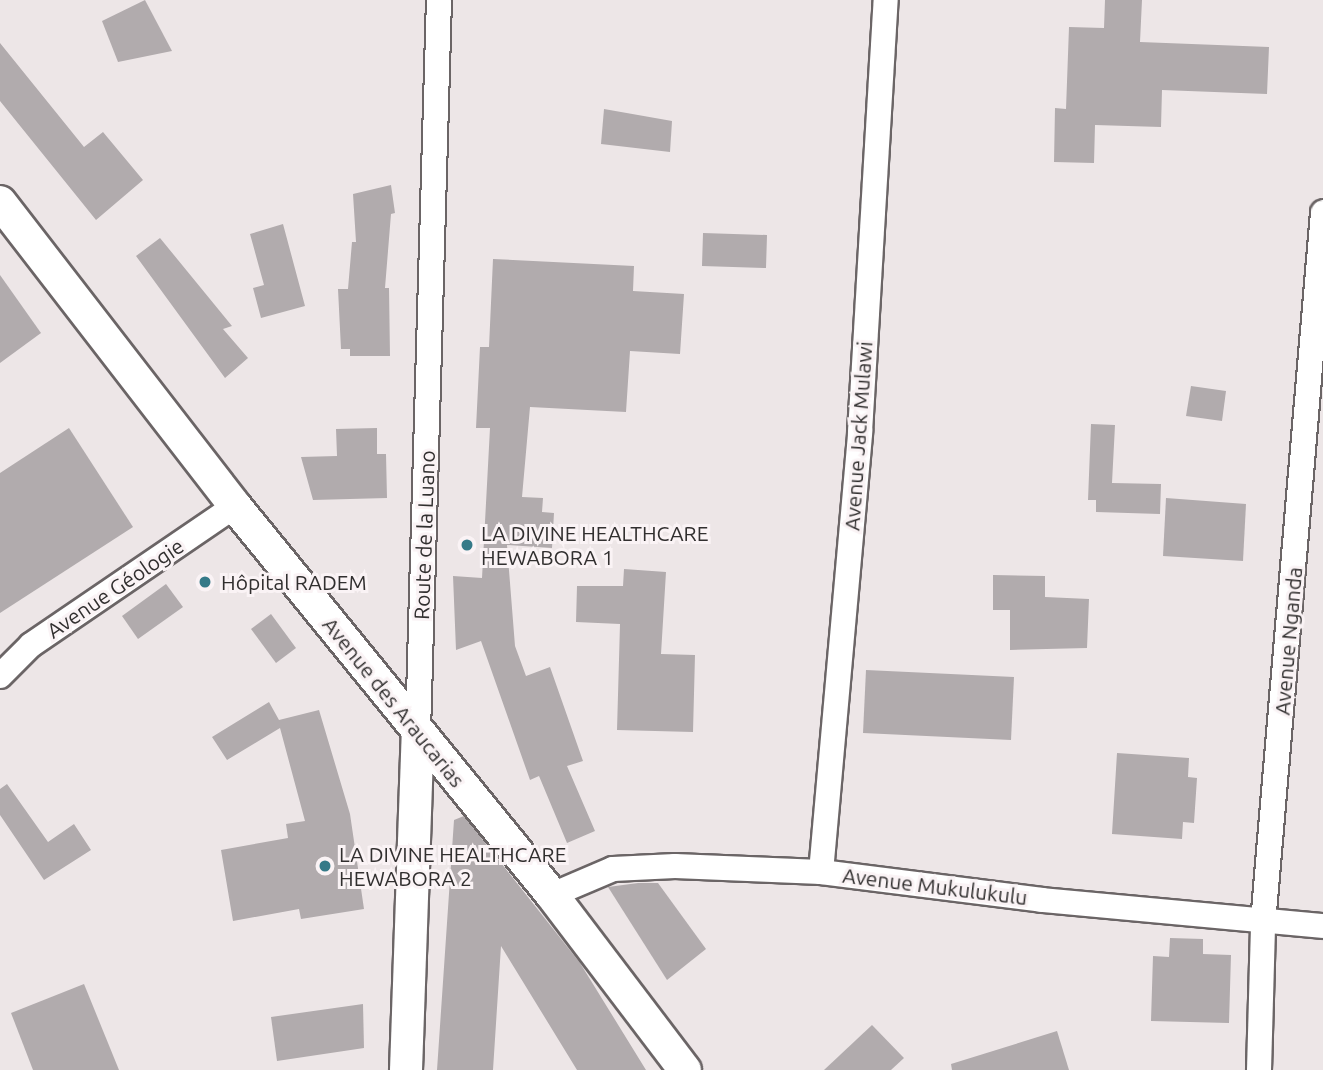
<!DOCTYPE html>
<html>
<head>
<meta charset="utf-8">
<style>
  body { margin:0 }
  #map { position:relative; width:1323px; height:1070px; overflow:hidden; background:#ede6e7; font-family:Ubuntu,sans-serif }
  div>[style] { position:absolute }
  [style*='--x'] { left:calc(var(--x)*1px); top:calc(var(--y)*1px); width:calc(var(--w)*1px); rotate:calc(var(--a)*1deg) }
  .building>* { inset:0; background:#b1abad }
  .roads { filter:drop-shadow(2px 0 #6b6566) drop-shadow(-2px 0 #6b6566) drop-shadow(0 2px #6b6566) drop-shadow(0 -2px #6b6566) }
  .minor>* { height:24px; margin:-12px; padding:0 12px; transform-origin:12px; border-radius:12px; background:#fff }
  .tertiary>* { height:32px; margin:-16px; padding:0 16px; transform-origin:16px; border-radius:16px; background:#fff }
  .dots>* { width:19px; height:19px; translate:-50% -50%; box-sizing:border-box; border:4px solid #faf3f5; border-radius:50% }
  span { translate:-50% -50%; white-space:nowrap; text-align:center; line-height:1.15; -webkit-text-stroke:6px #faf3f5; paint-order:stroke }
  .street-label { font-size:21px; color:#312f2f }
  .poi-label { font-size:21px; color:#312f2f }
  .left { translate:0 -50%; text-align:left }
</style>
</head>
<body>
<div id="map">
  <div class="building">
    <i style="clip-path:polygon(145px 0,172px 51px,118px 62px,102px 21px)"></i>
    <i style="clip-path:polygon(1105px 0,1142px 0,1140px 42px,1269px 47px,1267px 94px,1162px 90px,1161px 127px,1095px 125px,1094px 163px,1054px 162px,1055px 108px,1066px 109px,1069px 27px,1104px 28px)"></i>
    <i style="clip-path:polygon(0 43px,84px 147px,103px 132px,143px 180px,96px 220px,0 101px)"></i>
    <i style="clip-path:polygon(604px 109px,672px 121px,670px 152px,601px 144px)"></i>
    <i style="clip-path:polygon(391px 185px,395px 213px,391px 214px,385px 288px,389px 288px,390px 356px,350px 356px,350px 349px,341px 349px,338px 289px,348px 289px,352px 242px,356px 242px,353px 194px)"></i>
    <i style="clip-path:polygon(283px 224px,305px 306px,261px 318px,253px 288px,264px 285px,250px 234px)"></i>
    <i style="clip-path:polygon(703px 233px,767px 235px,766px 268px,702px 266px)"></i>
    <i style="clip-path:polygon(160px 238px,232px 326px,223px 329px,248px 358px,225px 378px,136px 256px)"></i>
    <i style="clip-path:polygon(493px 259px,634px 266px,633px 291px,684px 294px,680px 354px,630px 351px,626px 412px,530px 407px,522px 497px,543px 498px,542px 512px,554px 513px,552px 548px,507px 545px,515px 646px,526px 676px,550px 667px,583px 761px,567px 766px,595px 831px,567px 843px,539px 776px,530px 780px,481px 641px,456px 650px,453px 576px,482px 578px,490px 428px,476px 428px,480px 347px,489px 347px)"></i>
    <i style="clip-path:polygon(0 275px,41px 333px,0 363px)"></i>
    <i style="clip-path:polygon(1191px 386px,1226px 391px,1222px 421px,1186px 416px)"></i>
    <i style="clip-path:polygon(1091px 424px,1115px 425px,1112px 483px,1161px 484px,1160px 514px,1096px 512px,1096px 500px,1088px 500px)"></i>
    <i style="clip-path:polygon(69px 428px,133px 527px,0 613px,0 473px)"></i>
    <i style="clip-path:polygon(377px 428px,377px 454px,386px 454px,387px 498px,313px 500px,301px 457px,337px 456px,336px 429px)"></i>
    <i style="clip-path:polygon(1166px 498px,1246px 504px,1243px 561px,1163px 556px)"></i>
    <i style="clip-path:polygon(624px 569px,666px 572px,661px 654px,695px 655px,693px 732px,617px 730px,620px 624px,576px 622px,577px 586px,623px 586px)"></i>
    <i style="clip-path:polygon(993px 575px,1045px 576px,1045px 597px,1089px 599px,1087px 648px,1010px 650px,1010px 610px,993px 610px)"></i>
    <i style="clip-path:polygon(166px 584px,183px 607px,138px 639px,122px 616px)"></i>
    <i style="clip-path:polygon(271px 614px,296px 648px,276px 663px,251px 629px)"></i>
    <i style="clip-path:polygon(866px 670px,1014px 677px,1011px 740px,863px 733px)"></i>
    <i style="clip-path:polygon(269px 702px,279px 720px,319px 710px,350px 814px,364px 909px,301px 919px,299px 909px,233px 921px,221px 850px,288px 838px,286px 824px,305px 821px,280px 728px,227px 760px,212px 737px)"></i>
    <i style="clip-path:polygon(1117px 753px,1189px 758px,1188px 777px,1197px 778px,1194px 823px,1183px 822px,1182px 839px,1112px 834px)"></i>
    <i style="clip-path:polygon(7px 784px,48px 842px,74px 824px,91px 850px,44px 880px,0 815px,0 789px)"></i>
    <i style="clip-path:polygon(464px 816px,580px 963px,646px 1070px,577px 1070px,501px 946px,493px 1070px,437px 1070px,454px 820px)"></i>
    <i style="clip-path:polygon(638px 883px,658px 883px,706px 949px,667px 980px,608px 887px)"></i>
    <i style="clip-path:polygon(1170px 938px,1203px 939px,1203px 954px,1231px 955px,1229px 1023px,1151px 1021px,1153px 956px,1169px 957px)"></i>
    <i style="clip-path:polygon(84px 984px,119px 1070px,33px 1070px,11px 1013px)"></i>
    <i style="clip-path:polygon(363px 1004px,364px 1048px,277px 1061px,271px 1017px)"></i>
    <i style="clip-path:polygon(872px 1025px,904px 1058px,891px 1070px,824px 1070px)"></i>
    <i style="clip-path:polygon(1057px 1031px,1069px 1070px,952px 1070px,951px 1064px)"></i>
  </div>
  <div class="roads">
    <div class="minor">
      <i style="--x:0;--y:676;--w:44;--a:-45"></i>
      <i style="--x:31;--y:645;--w:247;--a:-34.3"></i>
      <i style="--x:418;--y:732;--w:732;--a:-88.36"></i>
      <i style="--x:821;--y:872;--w:442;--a:-84.9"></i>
      <i style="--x:860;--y:432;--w:433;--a:-86.6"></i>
      <i style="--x:552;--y:895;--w:66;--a:-23.1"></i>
      <i style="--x:613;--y:869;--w:62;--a:-2.8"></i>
      <i style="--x:675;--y:866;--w:146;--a:2.4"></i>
      <i style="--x:821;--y:872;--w:223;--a:7.2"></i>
      <i style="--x:1042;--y:900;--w:282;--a:5.3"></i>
      <i style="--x:1259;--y:1070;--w:147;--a:-88.4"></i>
      <i style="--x:1263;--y:923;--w:713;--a:-85.17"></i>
    </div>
    <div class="tertiary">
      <i style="--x:0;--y:202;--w:384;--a:52.3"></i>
      <i style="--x:235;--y:506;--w:502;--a:50.82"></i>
      <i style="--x:552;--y:895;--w:220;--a:52.8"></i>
      <i style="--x:406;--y:1070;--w:338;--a:-88"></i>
    </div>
  </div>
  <div class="dots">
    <i style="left:467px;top:545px;background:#357a88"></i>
    <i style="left:205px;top:582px;background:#357a88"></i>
    <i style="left:325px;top:866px;background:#357a88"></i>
  </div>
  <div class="street-label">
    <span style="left:858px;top:436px;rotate:-86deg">Avenue Jack Mulawi</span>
    <span style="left:424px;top:535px;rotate:-88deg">Route de la Luano</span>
    <span style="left:115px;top:588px;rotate:-34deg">Avenue Géologie</span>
    <span style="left:1288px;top:641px;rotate:-85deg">Avenue Nganda</span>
    <span style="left:394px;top:702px;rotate:51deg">Avenue des Araucarias</span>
    <span style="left:935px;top:886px;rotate:7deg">Avenue Mukulukulu</span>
  </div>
  <div class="poi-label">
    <span class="left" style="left:481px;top:545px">LA DIVINE HEALTHCARE<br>HEWABORA 1</span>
    <span class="left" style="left:221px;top:582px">Hôpital RADEM</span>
    <span class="left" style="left:339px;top:866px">LA DIVINE HEALTHCARE<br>HEWABORA 2</span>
  </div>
</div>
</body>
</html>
